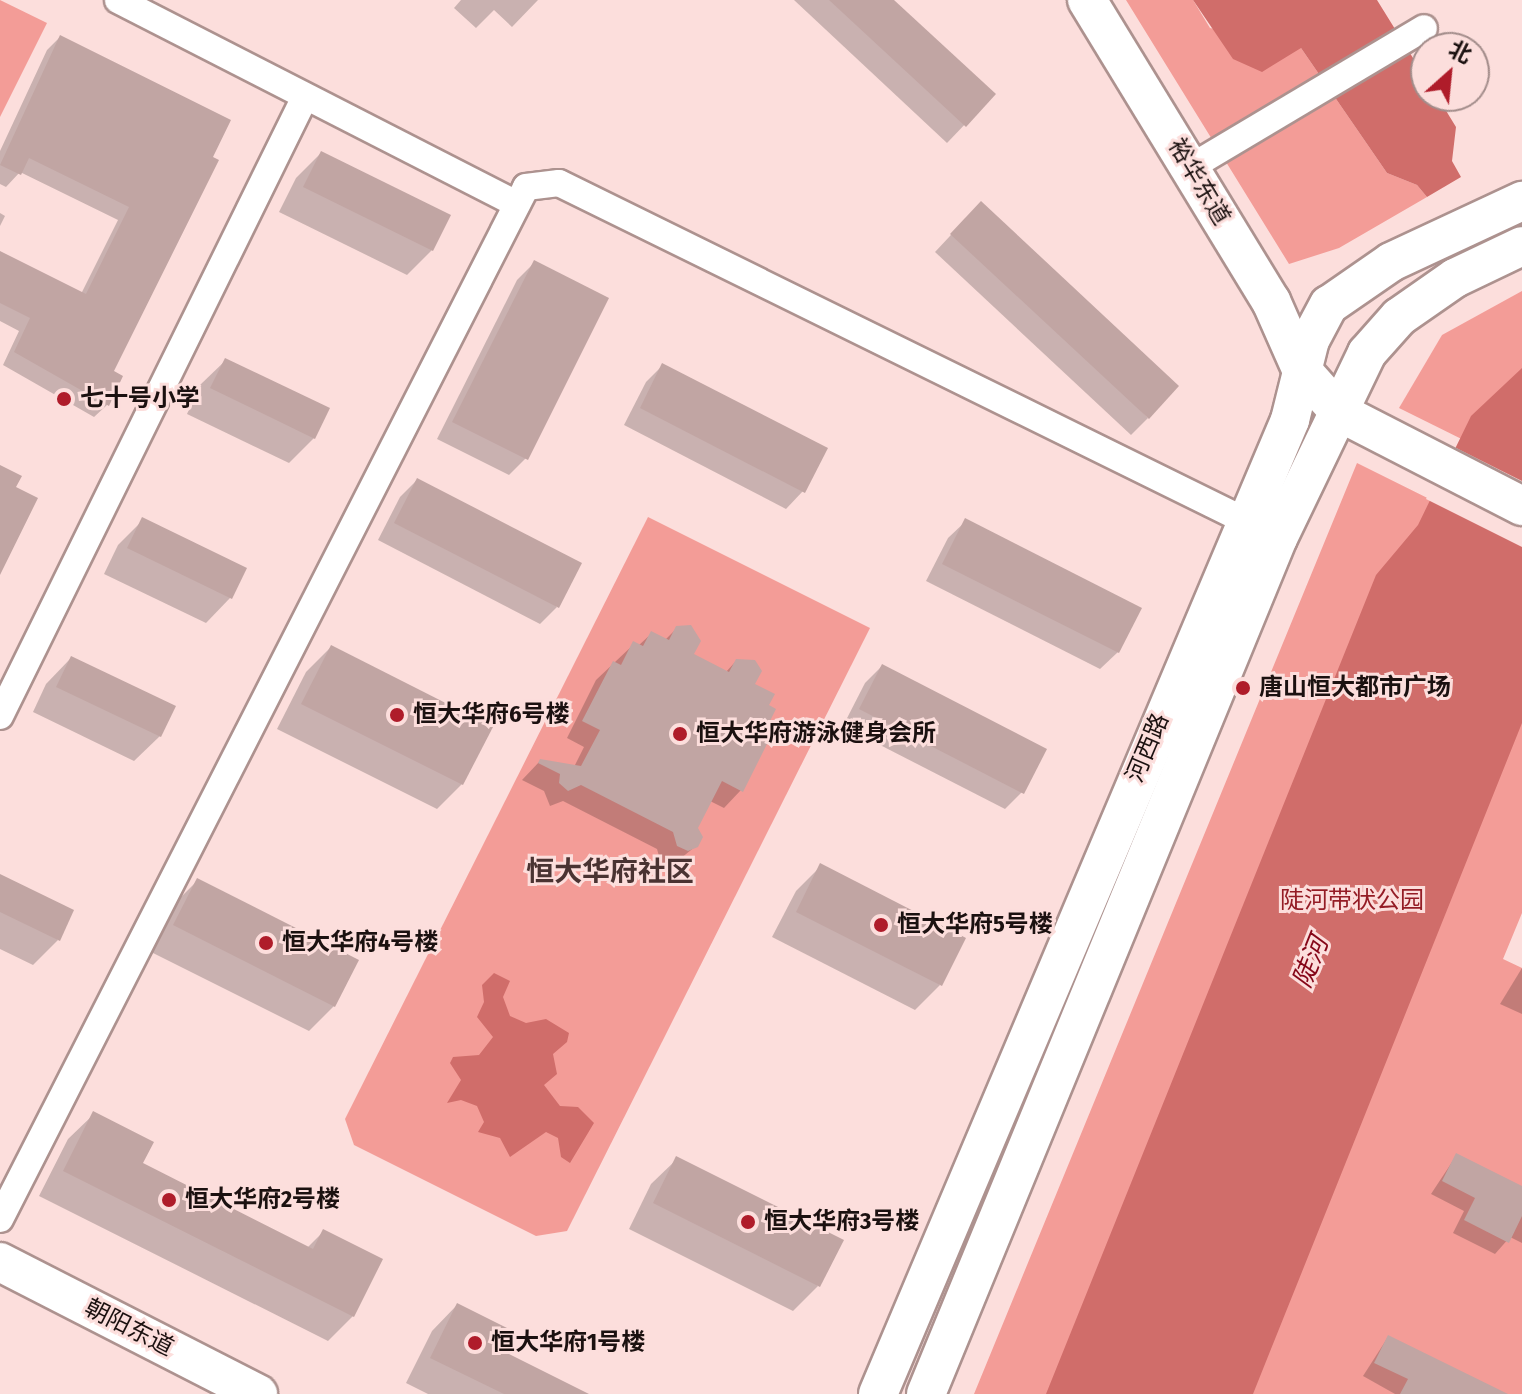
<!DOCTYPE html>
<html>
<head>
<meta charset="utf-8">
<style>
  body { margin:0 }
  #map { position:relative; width:1522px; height:1394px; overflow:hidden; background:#fcdedc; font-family:"Fira Sans Condensed","Noto Sans SC",sans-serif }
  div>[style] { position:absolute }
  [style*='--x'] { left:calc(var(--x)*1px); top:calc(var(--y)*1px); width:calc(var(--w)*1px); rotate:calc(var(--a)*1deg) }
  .green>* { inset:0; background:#f39c97 }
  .water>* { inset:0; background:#d06d6a }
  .pier>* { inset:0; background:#fcdedc }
  .shadow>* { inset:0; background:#0003 }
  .building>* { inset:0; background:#c1a5a3 }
  .roads { filter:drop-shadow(2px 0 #ad928f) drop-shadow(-2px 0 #ad928f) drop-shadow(0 2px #ad928f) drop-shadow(0 -2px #ad928f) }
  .street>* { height:26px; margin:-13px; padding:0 13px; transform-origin:13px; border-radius:13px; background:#fff }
  .secondary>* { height:38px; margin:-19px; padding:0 19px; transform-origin:19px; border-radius:19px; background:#fff }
  .dots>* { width:22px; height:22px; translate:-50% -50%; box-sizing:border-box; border:4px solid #fcdedc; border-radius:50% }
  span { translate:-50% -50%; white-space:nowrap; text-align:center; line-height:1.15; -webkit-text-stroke:6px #fcdedc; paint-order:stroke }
  .street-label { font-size:24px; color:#1b1110 }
  .poi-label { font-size:24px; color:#1b1110; font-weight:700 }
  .left { translate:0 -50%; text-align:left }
  .park-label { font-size:24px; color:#941c25 }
  .water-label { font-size:26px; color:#850618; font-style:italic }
  .quarter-label { font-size:28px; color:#4a3332; font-weight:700 }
  .north { position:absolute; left:1410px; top:32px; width:80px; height:80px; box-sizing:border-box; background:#fcdedc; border:2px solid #a28c8a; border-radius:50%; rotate:27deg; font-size:22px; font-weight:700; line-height:32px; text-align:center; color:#1b1110 }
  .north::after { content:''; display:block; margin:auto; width:28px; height:36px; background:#af1c2a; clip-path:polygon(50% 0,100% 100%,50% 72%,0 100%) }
</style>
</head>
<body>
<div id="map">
  <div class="green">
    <i style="clip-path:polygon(0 0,47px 23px,0 117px)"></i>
    <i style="clip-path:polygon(1126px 0,1193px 0,1210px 28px,1301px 48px,1387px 173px,1417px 185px,1427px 197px,1339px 248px,1289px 264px)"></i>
    <i style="clip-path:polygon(1522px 291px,1522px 469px,1399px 408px,1442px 335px)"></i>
    <i style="clip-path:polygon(1357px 463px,1522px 545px,1522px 913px,1503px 959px,1522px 968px,1522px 1394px,974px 1394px)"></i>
    <i style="clip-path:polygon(648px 517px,870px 628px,567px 1231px,536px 1236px,354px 1145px,345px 1119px)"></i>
  </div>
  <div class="water">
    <i style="clip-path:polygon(1193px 0,1377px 0,1426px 79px,1426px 96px,1437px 96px,1456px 127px,1452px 161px,1461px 177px,1427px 197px,1417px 185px,1387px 173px,1301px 48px,1262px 72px,1233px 59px)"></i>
    <i style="clip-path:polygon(1522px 368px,1522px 723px,1253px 1394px,1046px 1394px,1376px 575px,1418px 525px,1471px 416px)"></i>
    <i style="clip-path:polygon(494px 973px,510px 981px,503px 997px,510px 1016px,526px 1023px,546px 1019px,569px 1033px,567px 1042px,553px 1054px,557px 1074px,544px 1085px,560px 1106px,578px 1107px,594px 1123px,570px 1163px,561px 1157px,558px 1138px,546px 1132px,510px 1157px,500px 1138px,478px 1132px,484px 1122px,477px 1106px,461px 1100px,447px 1103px,461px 1080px,450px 1063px,453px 1057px,479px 1055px,493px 1037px,477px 1017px,484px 1002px,482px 985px)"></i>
  </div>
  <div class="pier">
    <i style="clip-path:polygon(1452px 446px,1522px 481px,1522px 547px,1426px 499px)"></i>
  </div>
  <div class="shadow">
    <i style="clip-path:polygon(461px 0,538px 0,512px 27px,494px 10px,476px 28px,454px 8px)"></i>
    <i style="clip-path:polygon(794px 0,891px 0,993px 95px,947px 143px)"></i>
    <i style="clip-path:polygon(60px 37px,228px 121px,111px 372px,107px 405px,94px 417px,3px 365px,19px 331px,0 321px,0 253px,81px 294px,118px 220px,20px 172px,6px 187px,0 184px,0 151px,47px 50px)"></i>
    <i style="clip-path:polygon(321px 153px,432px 250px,407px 275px,279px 212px,296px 178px)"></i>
    <i style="clip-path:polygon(0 213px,5px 216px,0 226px)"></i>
    <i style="clip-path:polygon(964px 221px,1148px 418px,1131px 435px,935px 252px)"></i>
    <i style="clip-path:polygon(534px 263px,526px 458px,509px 475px,437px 439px,517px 280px)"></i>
    <i style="clip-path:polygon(226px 360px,314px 438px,289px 463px,187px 414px,200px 385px)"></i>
    <i style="clip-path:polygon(663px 365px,803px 491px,786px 509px,624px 425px,646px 382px)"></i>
    <i style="clip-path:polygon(417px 480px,557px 607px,540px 624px,378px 540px,400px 497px)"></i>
    <i style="clip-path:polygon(143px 520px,231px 597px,206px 623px,104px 574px,118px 545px)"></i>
    <i style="clip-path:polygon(966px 521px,1118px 652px,1100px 669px,926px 581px,948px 538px)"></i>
    <i style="clip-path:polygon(677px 628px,692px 655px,725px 673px,736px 661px,767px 706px,741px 790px,724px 808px,710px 801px,696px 828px,696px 846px,670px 867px,661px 863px,657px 849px,563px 801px,550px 806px,544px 791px,522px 780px,540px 761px,574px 767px,584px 747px,567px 738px,596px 680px,634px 644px,638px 646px,652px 633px,665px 640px)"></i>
    <i style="clip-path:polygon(331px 647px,462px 784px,437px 809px,277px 729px,306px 672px)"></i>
    <i style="clip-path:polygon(71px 658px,160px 736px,134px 761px,33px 712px,46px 684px)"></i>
    <i style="clip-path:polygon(882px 666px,1022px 792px,1005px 809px,843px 726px,865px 683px)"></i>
    <i style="clip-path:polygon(821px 866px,940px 985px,915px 1010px,772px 937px,796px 891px)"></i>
    <i style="clip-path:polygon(0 876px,58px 940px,33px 965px,0 949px)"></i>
    <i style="clip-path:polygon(197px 881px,334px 1006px,309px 1031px,149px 951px,172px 906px)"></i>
    <i style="clip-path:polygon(1522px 968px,1522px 1014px,1500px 1004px)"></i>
    <i style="clip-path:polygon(94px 1114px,141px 1164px,307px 1248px,324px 1231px,353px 1316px,328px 1341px,39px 1196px,68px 1139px)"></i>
    <i style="clip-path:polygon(1456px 1156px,1522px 1188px,1522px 1243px,1510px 1237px,1495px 1254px,1453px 1233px,1464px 1211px,1431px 1194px)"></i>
    <i style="clip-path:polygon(677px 1159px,818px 1286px,793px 1311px,629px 1229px,651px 1184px)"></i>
    <i style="clip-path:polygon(457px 1305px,504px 1354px,585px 1394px,428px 1394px,406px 1383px,432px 1331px)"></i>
    <i style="clip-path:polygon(1388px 1337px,1480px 1394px,1395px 1394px,1363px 1376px)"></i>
  </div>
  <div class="building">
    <i style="clip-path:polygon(829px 0,894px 0,996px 94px,966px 127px)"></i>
    <i style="clip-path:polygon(60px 35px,231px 120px,213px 157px,219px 160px,114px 371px,123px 376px,109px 406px,14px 352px,30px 318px,0 303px,0 251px,86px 294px,129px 207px,29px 158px,21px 175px,0 165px)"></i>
    <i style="clip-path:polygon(321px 151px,451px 215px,433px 251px,303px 187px)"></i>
    <i style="clip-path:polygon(981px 201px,1179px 386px,1149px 419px,950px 234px)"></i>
    <i style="clip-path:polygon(534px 260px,609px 298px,528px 460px,452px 422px)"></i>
    <i style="clip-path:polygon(225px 358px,330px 408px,315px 439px,210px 388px)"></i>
    <i style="clip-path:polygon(662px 363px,828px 448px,805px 493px,640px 408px)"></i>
    <i style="clip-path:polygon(0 465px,22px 476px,16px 487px,38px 498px,0 575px)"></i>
    <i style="clip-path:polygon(417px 478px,582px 563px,559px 608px,394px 523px)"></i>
    <i style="clip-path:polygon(142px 517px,247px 568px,232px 599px,127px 548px)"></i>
    <i style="clip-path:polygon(965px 518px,1142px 608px,1119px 653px,942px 564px)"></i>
    <i style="clip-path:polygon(691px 625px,701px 641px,694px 654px,729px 672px,736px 659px,755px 660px,762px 671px,755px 684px,775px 694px,769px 705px,776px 709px,761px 739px,768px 742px,743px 792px,722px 781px,698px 828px,703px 837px,698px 847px,688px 851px,677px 846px,673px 832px,581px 785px,568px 791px,559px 783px,560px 774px,538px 763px,540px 759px,581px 766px,600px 730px,582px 721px,613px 661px,621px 665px,633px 641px,643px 646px,651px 631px,669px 640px,676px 626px)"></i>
    <i style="clip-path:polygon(331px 645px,493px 727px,463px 785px,301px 704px)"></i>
    <i style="clip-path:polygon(71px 656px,176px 706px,161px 737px,56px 687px)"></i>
    <i style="clip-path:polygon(882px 664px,1047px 749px,1024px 794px,859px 709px)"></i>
    <i style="clip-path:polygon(820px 863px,966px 938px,942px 986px,796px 912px)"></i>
    <i style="clip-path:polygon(0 874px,74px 910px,60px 941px,0 912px)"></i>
    <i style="clip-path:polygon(197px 878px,359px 960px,335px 1007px,173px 925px)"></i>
    <i style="clip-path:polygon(93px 1111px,154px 1142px,143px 1163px,313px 1249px,323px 1229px,383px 1259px,354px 1317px,63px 1171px)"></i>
    <i style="clip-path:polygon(1456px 1153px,1522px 1186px,1522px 1216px,1509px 1243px,1464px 1220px,1475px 1198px,1442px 1181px)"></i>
    <i style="clip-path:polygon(676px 1156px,844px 1240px,820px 1287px,653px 1203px)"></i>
    <i style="clip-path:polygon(457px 1303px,517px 1333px,507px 1353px,589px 1394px,504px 1394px,430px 1358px)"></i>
    <i style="clip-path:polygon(1388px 1335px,1508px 1394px,1400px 1394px,1408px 1379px,1374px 1363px)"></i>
  </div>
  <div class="roads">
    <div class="street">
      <i style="--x:118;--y:0;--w:448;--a:27.1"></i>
      <i style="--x:1191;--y:167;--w:271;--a:-30.8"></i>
      <i style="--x:0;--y:716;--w:690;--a:-63.77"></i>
      <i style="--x:0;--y:1219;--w:1158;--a:-62.99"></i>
      <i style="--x:526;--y:187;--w:33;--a:-7"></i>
      <i style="--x:559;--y:183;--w:763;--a:26.2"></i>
    </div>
    <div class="secondary">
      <i style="--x:1087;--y:0;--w:353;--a:58.6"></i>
      <i style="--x:1271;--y:301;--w:74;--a:66.2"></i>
      <i style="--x:1301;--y:369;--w:57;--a:48.5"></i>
      <i style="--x:1339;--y:412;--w:206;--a:27.2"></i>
      <i style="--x:0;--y:1262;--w:290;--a:27.1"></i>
      <i style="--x:878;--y:1394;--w:1058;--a:-67.07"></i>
      <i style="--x:1290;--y:420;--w:82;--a:-76"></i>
      <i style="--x:1310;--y:340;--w:40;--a:-62"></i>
      <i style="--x:1329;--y:305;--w:75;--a:-34.7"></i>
      <i style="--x:1391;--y:262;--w:145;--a:-25"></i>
      <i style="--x:926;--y:1394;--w:926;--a:-67.65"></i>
      <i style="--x:1278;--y:538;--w:205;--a:-64.3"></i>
      <i style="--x:1367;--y:353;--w:48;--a:-48.4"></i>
      <i style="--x:1399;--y:317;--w:68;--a:-34.9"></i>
      <i style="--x:1455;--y:278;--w:74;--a:-25.5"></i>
    </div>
  </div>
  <div class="dots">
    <i style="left:64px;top:399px;background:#af1c2a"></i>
    <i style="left:1243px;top:688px;background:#af1c2a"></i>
    <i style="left:397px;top:715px;background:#af1c2a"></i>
    <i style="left:680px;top:734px;background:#af1c2a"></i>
    <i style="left:881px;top:925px;background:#af1c2a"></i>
    <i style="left:266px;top:943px;background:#af1c2a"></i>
    <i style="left:169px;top:1200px;background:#af1c2a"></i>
    <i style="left:748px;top:1222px;background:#af1c2a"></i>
    <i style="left:475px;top:1343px;background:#af1c2a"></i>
  </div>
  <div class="street-label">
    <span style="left:1199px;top:182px;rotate:59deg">裕华东道</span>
    <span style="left:1148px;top:748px;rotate:-67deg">河西路</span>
    <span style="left:129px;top:1328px;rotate:27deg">朝阳东道</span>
  </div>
  <div class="poi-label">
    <span class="left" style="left:80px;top:399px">七十号小学</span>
    <span class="left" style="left:1259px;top:688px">唐山恒大都市广场</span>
    <span class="left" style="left:413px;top:715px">恒大华府6号楼</span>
    <span class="left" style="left:696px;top:734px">恒大华府游泳健身会所</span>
    <span class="left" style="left:897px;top:925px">恒大华府5号楼</span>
    <span class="left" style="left:282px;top:943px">恒大华府4号楼</span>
    <span class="left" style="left:185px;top:1200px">恒大华府2号楼</span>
    <span class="left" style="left:764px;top:1222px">恒大华府3号楼</span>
    <span class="left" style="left:491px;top:1343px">恒大华府1号楼</span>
  </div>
  <div class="park-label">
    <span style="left:1352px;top:901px">陡河带状公园</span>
  </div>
  <div class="water-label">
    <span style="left:1311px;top:962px;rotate:-68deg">陡河</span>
  </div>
  <div class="quarter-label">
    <span style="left:610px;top:872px">恒大华府社区</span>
  </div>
  <div class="north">北</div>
</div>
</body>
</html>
